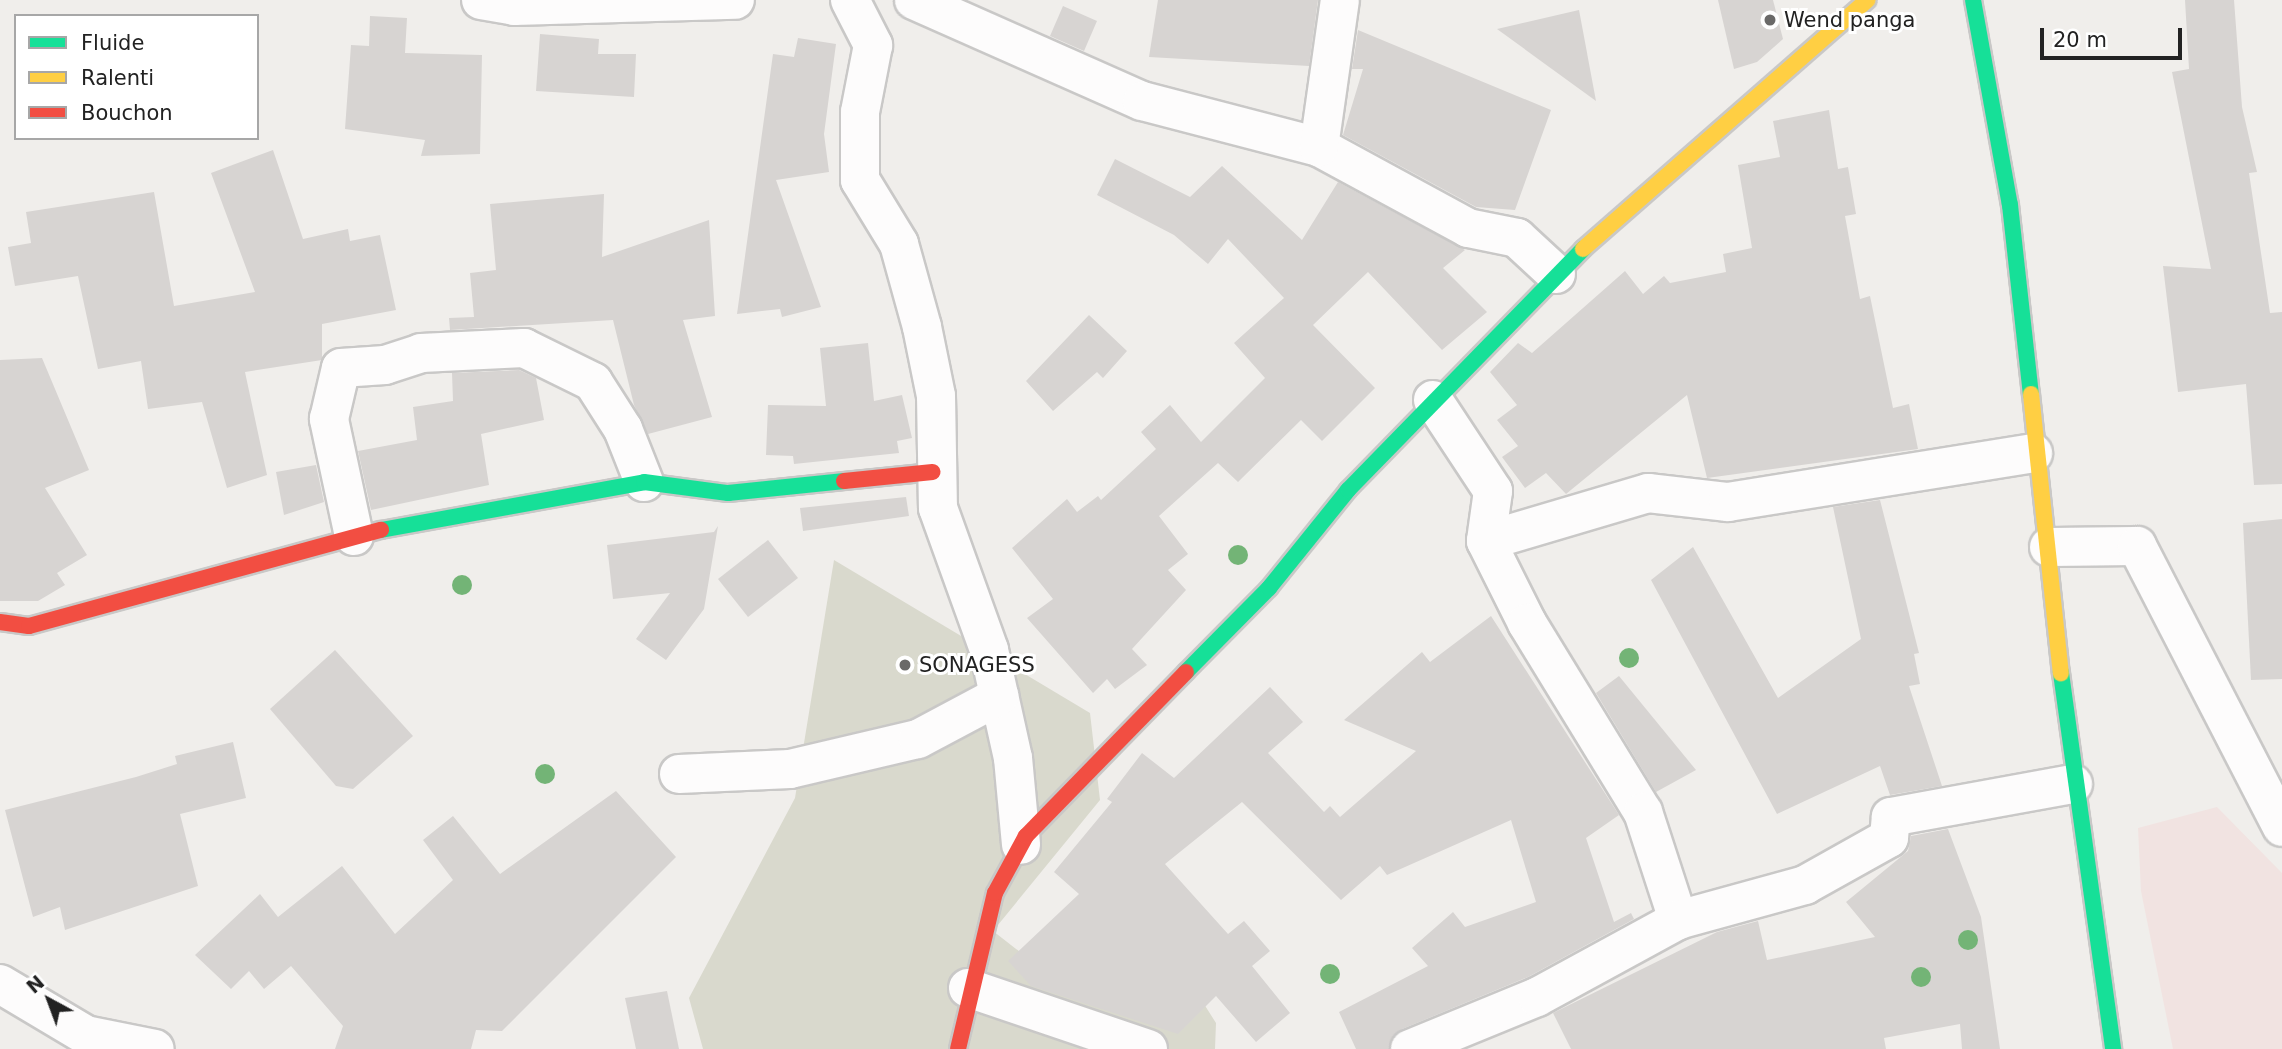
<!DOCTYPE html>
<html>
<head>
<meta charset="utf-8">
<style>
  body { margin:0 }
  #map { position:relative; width:2282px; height:1049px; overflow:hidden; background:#f0eeeb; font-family:"DejaVu Sans",sans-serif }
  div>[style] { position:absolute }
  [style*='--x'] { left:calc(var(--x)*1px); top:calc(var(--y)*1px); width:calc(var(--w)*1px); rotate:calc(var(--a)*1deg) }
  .commercial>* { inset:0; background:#f1e3e1 }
  .construction>* { inset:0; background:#d9d9cd }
  .building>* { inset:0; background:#d7d4d2 }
  .roads { filter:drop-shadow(2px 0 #c9c8c7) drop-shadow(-2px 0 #c9c8c7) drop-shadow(0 2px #c9c8c7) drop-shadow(0 -2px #c9c8c7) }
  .street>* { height:38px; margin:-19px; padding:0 19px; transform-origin:19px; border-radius:19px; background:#fdfcfc }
  .fast>* { height:16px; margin:-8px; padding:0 8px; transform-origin:8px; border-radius:8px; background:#16e098 }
  .slow>* { height:16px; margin:-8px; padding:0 8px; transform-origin:8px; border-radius:8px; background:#ffcf43 }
  .jam>* { height:16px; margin:-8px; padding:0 8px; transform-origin:8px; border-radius:8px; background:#f24e42 }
  .trees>* { width:20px; height:20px; margin:-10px; border-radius:50%; background:#73b476 }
  .dots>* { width:19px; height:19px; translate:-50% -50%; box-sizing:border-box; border:4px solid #fff; border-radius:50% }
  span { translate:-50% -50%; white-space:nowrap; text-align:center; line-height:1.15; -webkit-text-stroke:6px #fff; paint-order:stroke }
  .poi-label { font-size:21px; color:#222 }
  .left { translate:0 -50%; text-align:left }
  .legend { position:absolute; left:14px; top:14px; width:245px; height:126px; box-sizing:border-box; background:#fff; border:2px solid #a7a7a7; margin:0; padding:9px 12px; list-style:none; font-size:21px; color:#222 }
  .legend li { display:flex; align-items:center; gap:14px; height:35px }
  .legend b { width:35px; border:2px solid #a7a7a7 }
  .north { position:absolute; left:14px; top:965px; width:70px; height:70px; -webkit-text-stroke:5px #fff; paint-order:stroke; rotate:319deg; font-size:19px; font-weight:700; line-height:28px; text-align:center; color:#222 }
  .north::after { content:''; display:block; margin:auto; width:24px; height:32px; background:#222; clip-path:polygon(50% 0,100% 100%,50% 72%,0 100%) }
  .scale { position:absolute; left:2040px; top:28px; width:142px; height:32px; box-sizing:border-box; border:4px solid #222; border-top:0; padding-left:9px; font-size:21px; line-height:24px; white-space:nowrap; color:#222; -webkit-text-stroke:5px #fff; paint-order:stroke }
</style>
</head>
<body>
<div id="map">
  <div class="commercial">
    <i style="clip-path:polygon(2217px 807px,2282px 873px,2282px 1049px,2173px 1049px,2141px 891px,2138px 828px)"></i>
  </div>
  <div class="construction">
    <i style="clip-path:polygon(834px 560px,1090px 713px,1100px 800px,993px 931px,1069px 990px,1173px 955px,1216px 1023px,1215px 1049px,703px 1049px,689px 998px,795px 798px)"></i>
  </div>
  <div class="building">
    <i style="clip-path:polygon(1158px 0,1318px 0,1309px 66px,1149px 57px)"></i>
    <i style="clip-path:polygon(1718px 0,1773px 0,1783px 39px,1757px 62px,1734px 69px)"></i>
    <i style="clip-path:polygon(2185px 0,2234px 0,2242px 107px,2257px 172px,2249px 173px,2270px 313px,2282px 312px,2282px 484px,2254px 485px,2246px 384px,2178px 392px,2163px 266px,2211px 269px,2172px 72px,2189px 69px)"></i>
    <i style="clip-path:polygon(1063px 6px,1097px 21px,1084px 51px,1050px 36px)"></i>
    <i style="clip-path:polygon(1579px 10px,1596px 101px,1497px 29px)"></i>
    <i style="clip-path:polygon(370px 16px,407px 18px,405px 53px,482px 55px,480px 154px,421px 156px,425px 140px,345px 129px,351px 45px,369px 46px)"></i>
    <i style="clip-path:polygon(1358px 30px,1551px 110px,1515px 210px,1476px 207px,1343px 135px,1363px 69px,1352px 69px)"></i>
    <i style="clip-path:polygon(540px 34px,599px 39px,598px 54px,636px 54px,634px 97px,536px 91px)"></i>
    <i style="clip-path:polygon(798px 38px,836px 44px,824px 134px,829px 172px,776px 180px,821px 307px,782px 317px,780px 309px,737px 314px,773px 54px,794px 57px)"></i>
    <i style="clip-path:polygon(1829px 110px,1838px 169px,1848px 167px,1856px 214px,1845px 216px,1860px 299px,1870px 296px,1893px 408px,1909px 404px,1918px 449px,1707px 478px,1687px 395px,1566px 494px,1546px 473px,1525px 488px,1502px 457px,1518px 446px,1497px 420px,1517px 405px,1490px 372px,1518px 343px,1532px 353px,1625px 271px,1643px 294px,1664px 276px,1670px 283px,1726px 272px,1723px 254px,1752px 248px,1738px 165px,1780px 157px,1773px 121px)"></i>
    <i style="clip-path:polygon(273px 150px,303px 239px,348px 229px,350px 241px,380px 235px,396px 310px,322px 324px,322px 360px,245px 372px,267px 475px,227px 488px,202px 402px,148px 409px,141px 361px,98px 369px,78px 276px,15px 286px,8px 247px,31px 243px,26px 212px,154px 192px,174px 306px,255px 292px,211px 173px)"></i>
    <i style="clip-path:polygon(1115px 159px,1190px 197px,1222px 166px,1302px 240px,1338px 182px,1465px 250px,1443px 268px,1487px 312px,1442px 350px,1368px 272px,1313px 325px,1375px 388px,1322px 441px,1301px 420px,1238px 482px,1218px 463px,1159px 516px,1188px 554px,1168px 570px,1186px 590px,1132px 649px,1147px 665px,1115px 689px,1107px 679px,1093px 693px,1027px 618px,1053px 599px,1012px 548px,1067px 499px,1077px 512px,1098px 496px,1101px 500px,1156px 449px,1141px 432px,1170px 405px,1201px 442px,1265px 378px,1234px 343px,1284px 298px,1228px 239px,1208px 264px,1174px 235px,1097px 195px)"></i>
    <i style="clip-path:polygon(604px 194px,602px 257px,709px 220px,715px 316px,683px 320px,712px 417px,648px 434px,634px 405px,613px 320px,450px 330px,449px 318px,474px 317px,470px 273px,496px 270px,490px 204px)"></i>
    <i style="clip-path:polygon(1089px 315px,1127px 351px,1103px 378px,1097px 372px,1053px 411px,1026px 381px)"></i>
    <i style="clip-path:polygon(868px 343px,874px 401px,902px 395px,912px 438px,897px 441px,899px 453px,794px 464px,793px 456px,766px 455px,768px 405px,826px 406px,820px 348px)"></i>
    <i style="clip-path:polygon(42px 358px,89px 470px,45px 488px,87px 555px,57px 573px,65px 585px,38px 601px,0 601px,0 360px)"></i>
    <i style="clip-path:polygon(519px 370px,536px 378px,544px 420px,481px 434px,489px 485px,371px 510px,358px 451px,417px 440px,413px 407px,453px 401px,452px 373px)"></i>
    <i style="clip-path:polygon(316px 465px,324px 502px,284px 515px,276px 472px)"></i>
    <i style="clip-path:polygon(906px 497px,909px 516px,803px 531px,800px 508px)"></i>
    <i style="clip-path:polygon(1880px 500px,1919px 653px,1914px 654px,1920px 684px,1909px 686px,1942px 786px,1890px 795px,1880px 766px,1777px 814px,1651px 580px,1693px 547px,1778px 698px,1861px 639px,1833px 507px)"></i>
    <i style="clip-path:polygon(2282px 519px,2282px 679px,2251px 680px,2243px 523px)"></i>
    <i style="clip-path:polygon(718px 526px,704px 609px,666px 660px,636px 639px,670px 593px,613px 599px,607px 545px,714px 532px)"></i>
    <i style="clip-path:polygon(768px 540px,798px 578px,748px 617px,718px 579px)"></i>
    <i style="clip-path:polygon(1491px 616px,1619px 815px,1586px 838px,1614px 922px,1631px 913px,1634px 919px,1528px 977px,1402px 1029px,1389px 1049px,1356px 1049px,1339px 1012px,1428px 966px,1412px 948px,1453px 912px,1465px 927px,1536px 902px,1511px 820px,1387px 875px,1380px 866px,1341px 900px,1242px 802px,1165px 864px,1228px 934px,1244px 921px,1270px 951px,1252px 966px,1290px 1013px,1256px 1042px,1216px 996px,1178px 1034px,1031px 986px,1008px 961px,1079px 894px,1054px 872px,1112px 802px,1107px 799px,1142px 753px,1174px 778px,1270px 687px,1303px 722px,1268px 753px,1324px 812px,1330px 806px,1340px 817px,1416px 751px,1344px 720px,1422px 652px,1430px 662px)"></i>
    <i style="clip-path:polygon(335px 650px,413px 736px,353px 789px,336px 786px,270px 709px)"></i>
    <i style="clip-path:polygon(1619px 676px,1696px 770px,1656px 792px,1596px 693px)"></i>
    <i style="clip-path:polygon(233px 742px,246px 798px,180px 814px,198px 886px,65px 930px,60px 907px,33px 917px,5px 810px,136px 777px,177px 764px,175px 756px)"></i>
    <i style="clip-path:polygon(616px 791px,676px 857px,502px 1031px,476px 1030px,471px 1049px,335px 1049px,343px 1026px,291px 966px,264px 989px,249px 971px,231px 989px,195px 955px,260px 894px,278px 917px,342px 866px,395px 934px,453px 880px,423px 840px,453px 816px,500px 874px)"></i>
    <i style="clip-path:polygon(1948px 829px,1981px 917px,2000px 1049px,1962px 1049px,1960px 1024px,1884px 1038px,1886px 1049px,1571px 1049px,1553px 1013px,1717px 932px,1758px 921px,1767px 960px,1875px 937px,1846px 902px,1908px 851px,1911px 836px)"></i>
    <i style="clip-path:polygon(667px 991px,679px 1049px,636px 1049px,625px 998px)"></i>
  </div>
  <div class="roads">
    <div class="street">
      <i style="--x:481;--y:0;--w:34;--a:10"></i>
      <i style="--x:514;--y:6;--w:221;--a:-1.6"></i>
      <i style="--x:850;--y:0;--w:51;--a:62.9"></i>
      <i style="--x:873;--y:45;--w:68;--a:101"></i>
      <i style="--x:860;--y:112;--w:68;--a:90"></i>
      <i style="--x:860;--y:180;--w:75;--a:58.6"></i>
      <i style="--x:899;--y:244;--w:86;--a:74.5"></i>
      <i style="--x:922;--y:327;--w:70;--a:78.5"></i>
      <i style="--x:936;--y:396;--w:112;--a:89"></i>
      <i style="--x:938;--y:508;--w:151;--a:70.2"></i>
      <i style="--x:989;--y:650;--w:111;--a:77.5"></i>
      <i style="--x:1013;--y:758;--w:87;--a:84.7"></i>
      <i style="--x:914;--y:0;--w:249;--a:23.9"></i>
      <i style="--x:1142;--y:101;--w:183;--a:14.6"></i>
      <i style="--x:1319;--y:147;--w:170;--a:28.5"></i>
      <i style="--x:1468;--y:228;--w:50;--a:11.5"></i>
      <i style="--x:1517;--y:238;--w:53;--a:42.7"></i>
      <i style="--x:1319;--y:147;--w:148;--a:-81.9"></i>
      <i style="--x:1433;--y:400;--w:109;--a:56.6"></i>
      <i style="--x:1493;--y:491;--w:50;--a:98"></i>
      <i style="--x:1486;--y:541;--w:92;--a:63.4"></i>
      <i style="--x:1527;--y:623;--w:222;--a:58.5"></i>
      <i style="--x:1643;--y:812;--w:114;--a:72"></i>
      <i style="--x:354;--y:536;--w:120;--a:-102.1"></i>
      <i style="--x:329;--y:419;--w:52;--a:-76.8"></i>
      <i style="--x:341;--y:368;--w:44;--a:-3.9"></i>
      <i style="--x:385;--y:365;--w:38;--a:-18"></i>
      <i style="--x:421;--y:353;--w:103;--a:-2.8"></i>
      <i style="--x:524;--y:348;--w:77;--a:26.2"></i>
      <i style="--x:593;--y:382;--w:56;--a:57.4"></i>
      <i style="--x:623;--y:429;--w:57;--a:68.4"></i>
      <i style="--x:1486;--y:541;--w:169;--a:-16.5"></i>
      <i style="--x:1648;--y:493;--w:81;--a:6.4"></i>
      <i style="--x:1728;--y:502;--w:309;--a:-9.1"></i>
      <i style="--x:2049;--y:547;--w:88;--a:-0.7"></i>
      <i style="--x:2137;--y:546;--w:316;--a:62.7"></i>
      <i style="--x:679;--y:774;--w:111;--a:-2.6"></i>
      <i style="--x:790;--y:769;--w:131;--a:-13.2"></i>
      <i style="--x:918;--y:739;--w:92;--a:-28"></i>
      <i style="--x:0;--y:984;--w:100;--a:30.7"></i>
      <i style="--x:86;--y:1035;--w:70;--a:11.5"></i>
      <i style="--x:968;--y:988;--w:190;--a:18.7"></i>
      <i style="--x:1410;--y:1049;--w:137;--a:-22.3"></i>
      <i style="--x:1537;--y:997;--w:161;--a:-28.6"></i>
      <i style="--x:1678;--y:920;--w:132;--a:-15.4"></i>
      <i style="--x:1805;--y:885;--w:96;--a:-29.2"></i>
      <i style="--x:1889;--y:838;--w:21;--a:-85"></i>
      <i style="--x:1891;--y:817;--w:185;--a:-10.3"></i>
    </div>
    <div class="fast">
      <i style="--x:1973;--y:0;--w:208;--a:79.8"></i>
      <i style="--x:2010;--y:205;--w:190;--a:83.7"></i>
      <i style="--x:381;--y:530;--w:267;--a:-10.3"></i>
      <i style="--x:644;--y:482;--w:85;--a:7.5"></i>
      <i style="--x:728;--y:493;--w:117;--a:-5.9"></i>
      <i style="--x:1186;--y:672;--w:118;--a:-45.3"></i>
      <i style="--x:1269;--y:588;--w:126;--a:-51.1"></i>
      <i style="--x:1348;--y:490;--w:337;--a:-45.7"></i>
      <i style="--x:2061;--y:673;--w:380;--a:82.1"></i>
    </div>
    <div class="slow">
      <i style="--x:1583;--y:249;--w:378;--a:-41.2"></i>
      <i style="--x:2031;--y:394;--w:281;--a:83.9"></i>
    </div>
    <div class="jam">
      <i style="--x:844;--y:481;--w:89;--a:-5.8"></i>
      <i style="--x:0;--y:622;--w:29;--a:8"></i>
      <i style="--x:29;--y:626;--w:365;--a:-15.3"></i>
      <i style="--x:958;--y:1049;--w:160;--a:-76.7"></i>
      <i style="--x:995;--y:893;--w:65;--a:-61.5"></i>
      <i style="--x:1026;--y:836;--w:229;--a:-45.7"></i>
    </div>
  </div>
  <div class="trees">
    <i style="left:1238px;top:555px"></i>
    <i style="left:462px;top:585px"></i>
    <i style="left:1629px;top:658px"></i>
    <i style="left:545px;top:774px"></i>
    <i style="left:1968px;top:940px"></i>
    <i style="left:1330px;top:974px"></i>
    <i style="left:1921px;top:977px"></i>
  </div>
  <div class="dots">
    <i style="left:1770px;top:20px;background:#6a6968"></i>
    <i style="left:905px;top:665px;background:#6a6968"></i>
  </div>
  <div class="poi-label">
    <span class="left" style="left:1784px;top:20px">Wend panga</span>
    <span class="left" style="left:919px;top:665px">SONAGESS</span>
  </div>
  <ul class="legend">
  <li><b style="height:9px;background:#16e098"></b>Fluide</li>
  <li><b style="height:9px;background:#ffcf43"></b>Ralenti</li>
  <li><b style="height:9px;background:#f24e42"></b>Bouchon</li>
  </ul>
  <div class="north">N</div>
  <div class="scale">20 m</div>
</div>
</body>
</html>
